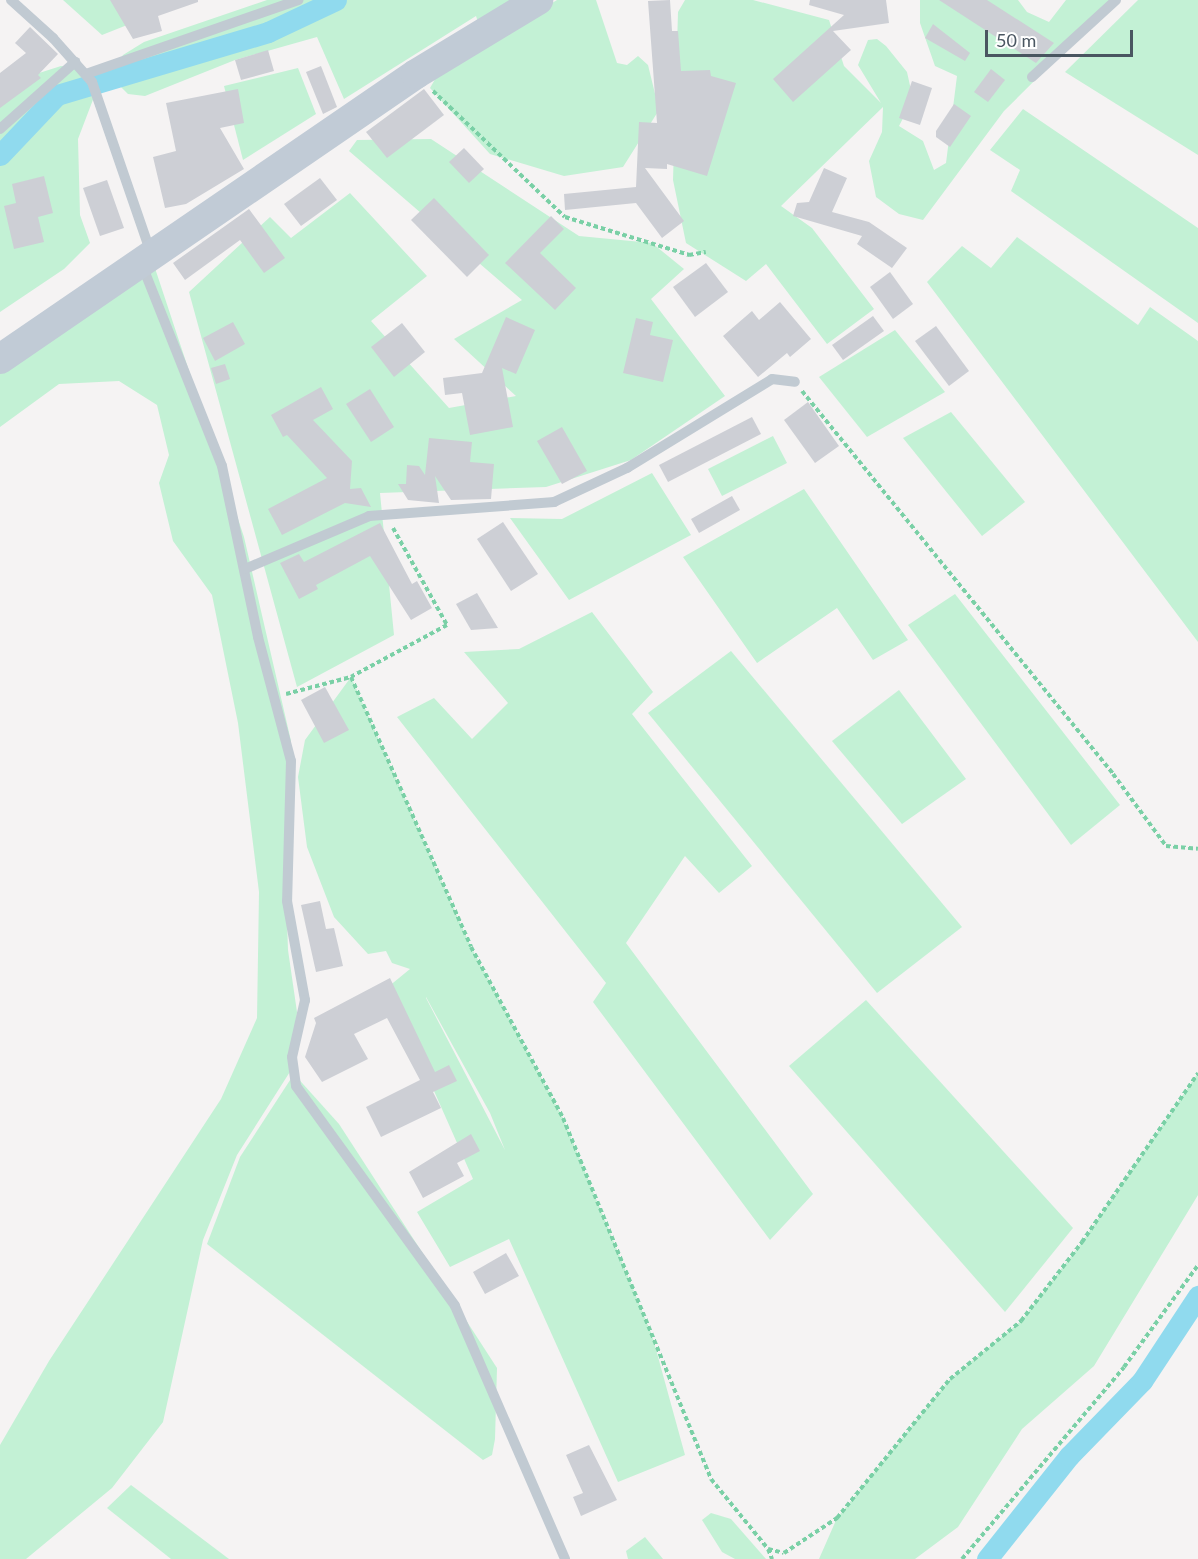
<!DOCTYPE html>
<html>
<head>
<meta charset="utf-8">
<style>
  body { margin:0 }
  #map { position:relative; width:1198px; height:1559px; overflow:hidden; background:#f5f3f3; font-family:Lato,sans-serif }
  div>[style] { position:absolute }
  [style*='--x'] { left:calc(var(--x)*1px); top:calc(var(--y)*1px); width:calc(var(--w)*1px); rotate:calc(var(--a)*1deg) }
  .green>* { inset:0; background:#c3f1d5 }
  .canal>* { height:21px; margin:-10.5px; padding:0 10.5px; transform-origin:10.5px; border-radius:10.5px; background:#90daee }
  .building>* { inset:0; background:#cdcfd5 }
  .path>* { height:4px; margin-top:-2px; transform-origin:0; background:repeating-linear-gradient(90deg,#7ad0a6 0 4.5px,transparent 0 7.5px) }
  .lane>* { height:10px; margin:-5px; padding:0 5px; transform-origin:5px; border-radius:5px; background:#c1cad2 }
  .secondary>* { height:30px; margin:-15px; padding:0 15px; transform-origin:15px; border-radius:15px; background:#c1cbd6 }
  span { translate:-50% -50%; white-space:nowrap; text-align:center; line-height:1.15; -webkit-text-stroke:6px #fff; paint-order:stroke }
  .scale { position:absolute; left:985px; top:30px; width:148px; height:27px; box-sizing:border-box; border:3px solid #4a5661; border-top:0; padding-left:8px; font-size:18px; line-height:21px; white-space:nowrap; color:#4a5661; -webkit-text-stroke:4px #fff; paint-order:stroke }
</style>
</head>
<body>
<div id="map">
  <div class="green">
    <i style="clip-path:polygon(63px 0,190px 0,102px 35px)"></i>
    <i style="clip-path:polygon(267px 0,529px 0,480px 28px,476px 16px,344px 99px,317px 37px,235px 60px,145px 96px,128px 94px,115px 81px,114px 68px,123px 55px,144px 42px)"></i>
    <i style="clip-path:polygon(557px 0,596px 0,617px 63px,627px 65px,638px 56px,648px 65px,659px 110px,623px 167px,564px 176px,490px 154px,430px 88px,438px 74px)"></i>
    <i style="clip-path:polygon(685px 0,753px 0,829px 20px,844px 66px,881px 103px,858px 65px,868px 40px,877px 39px,886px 46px,907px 72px,913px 99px,899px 126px,923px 141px,934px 170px,946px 163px,957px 76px,935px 66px,920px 23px,920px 0,1018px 0,1027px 12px,1049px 22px,1066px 0,1116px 0,1004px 111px,923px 220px,899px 214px,876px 197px,869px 161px,882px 132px,883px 107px,781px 206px,812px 228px,874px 309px,827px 344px,766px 264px,746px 281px,686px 243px,673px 180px,678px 12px)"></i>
    <i style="clip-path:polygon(1138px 0,1198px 0,1198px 155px,1065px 72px)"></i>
    <i style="clip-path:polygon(61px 66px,81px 69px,94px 97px,78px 139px,80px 215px,90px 243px,64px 269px,0 312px,0 101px,36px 74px)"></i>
    <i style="clip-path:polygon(298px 68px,316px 114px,243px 160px,224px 86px)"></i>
    <i style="clip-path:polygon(1023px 109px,1198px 228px,1198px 323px,1011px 191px,1020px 170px,990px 150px)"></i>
    <i style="clip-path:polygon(431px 139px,579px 236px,652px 243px,684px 269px,651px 299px,725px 396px,631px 460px,546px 487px,380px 493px,394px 635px,297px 687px,189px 292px,270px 217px,291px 238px,350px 193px,427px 276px,371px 321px,449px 408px,516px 396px,454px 339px,522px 300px,349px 151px,357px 140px)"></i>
    <i style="clip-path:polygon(1017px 237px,1138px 325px,1150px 307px,1198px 341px,1198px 642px,927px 282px,962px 246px,991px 268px)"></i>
    <i style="clip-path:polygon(149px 250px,244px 537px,291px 741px,285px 862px,288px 950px,297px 1012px,293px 1067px,237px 1155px,203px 1240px,163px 1422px,112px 1488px,26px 1559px,0 1559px,0 1445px,49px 1361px,221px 1099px,257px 1018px,259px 892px,238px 723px,212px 595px,173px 541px,159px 483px,169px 455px,157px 405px,119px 381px,59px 384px,0 427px,0 347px)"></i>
    <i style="clip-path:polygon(895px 330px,945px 392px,867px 437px,819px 377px)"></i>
    <i style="clip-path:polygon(951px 412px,1025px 502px,982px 536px,903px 438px)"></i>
    <i style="clip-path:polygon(773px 436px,787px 463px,722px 496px,708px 469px)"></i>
    <i style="clip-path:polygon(652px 473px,691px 535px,569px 600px,510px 518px,562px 519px)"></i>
    <i style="clip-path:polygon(804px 489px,908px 640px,873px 660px,837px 608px,757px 663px,683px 557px)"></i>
    <i style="clip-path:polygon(955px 594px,1120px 805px,1071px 845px,908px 625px)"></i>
    <i style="clip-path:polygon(592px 612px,653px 692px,632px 714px,752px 866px,719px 893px,685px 856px,626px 943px,813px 1194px,770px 1240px,593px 1002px,606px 983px,397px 717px,434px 698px,472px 739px,508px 703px,464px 652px,519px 649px)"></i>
    <i style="clip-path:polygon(731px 651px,962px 927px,877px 993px,648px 713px)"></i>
    <i style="clip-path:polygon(evenodd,351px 677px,471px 947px,563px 1118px,652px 1335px,685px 1455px,618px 1482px,509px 1239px,450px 1267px,417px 1212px,473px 1179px,388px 987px,410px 969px,392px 963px,386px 951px,368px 954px,334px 917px,307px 847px,298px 777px,305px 740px,351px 677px,426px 997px,490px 1113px,505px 1150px,426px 998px,426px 997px)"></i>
    <i style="clip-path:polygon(899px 690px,966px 779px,902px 824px,832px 741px)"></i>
    <i style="clip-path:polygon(866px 1000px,1073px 1228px,1005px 1312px,789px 1066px)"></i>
    <i style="clip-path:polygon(1198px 1073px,1198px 1195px,1094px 1366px,1022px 1429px,958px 1527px,915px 1559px,819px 1559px,837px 1518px,950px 1379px,1021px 1321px,1082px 1242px)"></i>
    <i style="clip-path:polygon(294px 1074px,339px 1124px,497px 1368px,495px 1439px,492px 1455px,483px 1460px,207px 1244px,240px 1157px)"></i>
    <i style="clip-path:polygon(131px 1485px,229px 1559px,171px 1559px,107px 1508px)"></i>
    <i style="clip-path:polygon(711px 1513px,731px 1519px,766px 1559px,735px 1559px,722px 1552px,702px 1520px)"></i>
    <i style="clip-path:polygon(645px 1537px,663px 1559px,628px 1559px,626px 1551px)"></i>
  </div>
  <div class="canal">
    <i style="--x:0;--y:155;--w:83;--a:-46.5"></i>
    <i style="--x:57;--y:95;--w:220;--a:-16.6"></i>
    <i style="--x:268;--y:32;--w:75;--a:-25.2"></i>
    <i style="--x:987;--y:1559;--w:132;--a:-51.5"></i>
    <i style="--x:1069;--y:1456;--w:105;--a:-45.8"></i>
    <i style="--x:1142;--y:1381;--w:102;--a:-56.6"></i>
  </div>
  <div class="building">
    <i style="clip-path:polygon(110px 0,198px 0,198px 2px,158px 16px,162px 31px,133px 39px)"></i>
    <i style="clip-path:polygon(670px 0,672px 31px,678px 31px,681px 71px,710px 70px,711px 76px,736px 83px,707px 176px,667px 164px,667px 169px,645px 168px,684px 221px,662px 238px,636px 203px,565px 210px,564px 194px,636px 187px,639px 122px,657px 123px,648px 1px)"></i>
    <i style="clip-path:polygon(810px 0,886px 0,889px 23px,833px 31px,851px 50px,793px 102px,773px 79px,844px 15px,809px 5px)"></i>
    <i style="clip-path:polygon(939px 0,987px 0,1054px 43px,1036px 63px)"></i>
    <i style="clip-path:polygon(933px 24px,970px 53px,965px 61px,925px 38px)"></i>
    <i style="clip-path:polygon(30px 27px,58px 54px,38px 75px,41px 78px,0 108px,0 73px,26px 53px,15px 43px)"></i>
    <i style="clip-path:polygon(268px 50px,274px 71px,241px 80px,235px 60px)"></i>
    <i style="clip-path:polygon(321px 66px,337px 107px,323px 114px,306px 72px)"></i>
    <i style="clip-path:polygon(991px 69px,1005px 80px,988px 102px,974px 92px)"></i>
    <i style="clip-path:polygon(912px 81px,932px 88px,920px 125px,899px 118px)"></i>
    <i style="clip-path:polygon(238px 89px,244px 123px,220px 128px,244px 169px,186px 204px,165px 208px,153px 157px,176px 151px,166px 103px)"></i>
    <i style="clip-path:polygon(424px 89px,444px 115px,387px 158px,366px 132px)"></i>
    <i style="clip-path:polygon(954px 104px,971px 116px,950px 147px,936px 137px,936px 131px)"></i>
    <i style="clip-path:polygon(464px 148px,484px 169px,469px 183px,449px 162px)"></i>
    <i style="clip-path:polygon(824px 168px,847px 178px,832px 212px,869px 222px,907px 248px,892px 268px,857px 244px,862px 236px,793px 216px,797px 203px,809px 202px)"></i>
    <i style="clip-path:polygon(44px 176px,53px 213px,38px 217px,44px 242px,14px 249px,4px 206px,16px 203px,12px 184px)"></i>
    <i style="clip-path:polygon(320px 178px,337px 200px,301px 226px,284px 204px)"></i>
    <i style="clip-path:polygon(107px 180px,124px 228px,100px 236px,83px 188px)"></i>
    <i style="clip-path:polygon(434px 198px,489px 255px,467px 277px,411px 220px)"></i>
    <i style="clip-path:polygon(249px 209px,285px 258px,264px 273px,240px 240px,185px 280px,173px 263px)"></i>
    <i style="clip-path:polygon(551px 216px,564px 229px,540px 253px,576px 288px,555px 310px,505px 263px)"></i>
    <i style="clip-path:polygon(706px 263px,728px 292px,695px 317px,673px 287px)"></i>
    <i style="clip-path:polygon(890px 272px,913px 304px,893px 319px,870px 287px)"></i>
    <i style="clip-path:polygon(780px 302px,811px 339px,790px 357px,787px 353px,758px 377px,723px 336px,752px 311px,759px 320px)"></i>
    <i style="clip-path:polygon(873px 316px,884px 331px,843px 360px,832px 345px)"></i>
    <i style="clip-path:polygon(506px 317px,535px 330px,516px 374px,502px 368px,513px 427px,470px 435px,462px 393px,445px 395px,443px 378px,482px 373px)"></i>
    <i style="clip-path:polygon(636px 318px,653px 322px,650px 335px,673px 340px,663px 382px,623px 373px)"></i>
    <i style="clip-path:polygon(233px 322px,245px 344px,215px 361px,203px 338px)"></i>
    <i style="clip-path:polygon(402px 323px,425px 352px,394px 377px,371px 347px)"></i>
    <i style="clip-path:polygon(936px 326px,969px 371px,949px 386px,915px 341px)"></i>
    <i style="clip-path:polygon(225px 364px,230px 379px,216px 384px,211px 368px)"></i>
    <i style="clip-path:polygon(321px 387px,333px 409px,313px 420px,352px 461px,350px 489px,361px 488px,371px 507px,345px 503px,282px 535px,268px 509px,327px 478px,287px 435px,283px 437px,271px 415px)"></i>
    <i style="clip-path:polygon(370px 389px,394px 427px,371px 442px,346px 404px)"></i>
    <i style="clip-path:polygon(808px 402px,839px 446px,815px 463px,784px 420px)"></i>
    <i style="clip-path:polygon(752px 417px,761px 434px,668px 482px,659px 465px)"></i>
    <i style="clip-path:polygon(562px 427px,587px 471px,562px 484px,537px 441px)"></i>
    <i style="clip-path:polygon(429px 438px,472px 442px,470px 462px,494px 464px,491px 499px,451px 500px,435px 476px,439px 503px,408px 500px,398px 484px,406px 484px,407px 465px,419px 466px,425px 475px)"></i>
    <i style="clip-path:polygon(732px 496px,740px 510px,699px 533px,691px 519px)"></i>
    <i style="clip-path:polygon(503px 522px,538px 574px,511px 591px,477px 539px)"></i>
    <i style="clip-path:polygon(380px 523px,412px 584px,417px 581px,432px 608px,411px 620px,370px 556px,316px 585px,318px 589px,299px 599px,280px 563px,299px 554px,304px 562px)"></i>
    <i style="clip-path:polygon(477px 593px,498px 628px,471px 630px,456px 604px)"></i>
    <i style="clip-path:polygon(325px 687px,349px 730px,324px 743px,301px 700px)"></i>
    <i style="clip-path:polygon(320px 901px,326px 929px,334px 928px,343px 966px,316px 972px,301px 905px)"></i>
    <i style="clip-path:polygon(390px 978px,435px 1072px,449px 1065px,457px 1081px,433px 1092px,441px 1108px,381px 1137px,366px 1107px,420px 1080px,387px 1018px,354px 1034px,368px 1059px,322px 1082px,305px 1057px,316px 1023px,314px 1018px)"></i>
    <i style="clip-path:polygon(471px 1134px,480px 1151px,457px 1163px,464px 1176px,423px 1198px,409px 1172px)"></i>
    <i style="clip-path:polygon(506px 1253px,519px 1276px,485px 1294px,473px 1272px)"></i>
    <i style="clip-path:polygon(589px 1445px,617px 1500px,581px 1516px,573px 1497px,583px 1493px,566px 1455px)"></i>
  </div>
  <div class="path">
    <i style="--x:433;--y:91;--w:182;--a:43.7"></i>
    <i style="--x:565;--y:217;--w:130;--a:17"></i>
    <i style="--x:689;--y:255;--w:17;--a:-10"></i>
    <i style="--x:802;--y:391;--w:493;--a:50.9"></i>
    <i style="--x:1113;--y:774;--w:89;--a:53.6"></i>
    <i style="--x:1166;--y:846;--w:32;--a:5"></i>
    <i style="--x:393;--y:528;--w:111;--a:60.9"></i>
    <i style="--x:447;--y:625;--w:109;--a:151.6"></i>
    <i style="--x:351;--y:677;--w:295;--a:66"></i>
    <i style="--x:471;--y:947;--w:194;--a:61.7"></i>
    <i style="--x:563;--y:1118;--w:390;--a:67.7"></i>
    <i style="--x:711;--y:1479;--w:90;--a:50.8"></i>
    <i style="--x:768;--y:1549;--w:16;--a:14"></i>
    <i style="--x:784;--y:1553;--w:64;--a:-33.4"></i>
    <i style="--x:837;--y:1518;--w:179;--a:-50.9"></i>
    <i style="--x:950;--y:1379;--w:92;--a:-39.2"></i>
    <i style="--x:1021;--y:1321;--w:100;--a:-52.3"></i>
    <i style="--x:1082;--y:1242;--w:205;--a:-55.5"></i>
    <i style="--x:286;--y:694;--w:67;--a:-14.7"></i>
    <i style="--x:768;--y:1549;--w:11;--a:68"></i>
    <i style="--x:962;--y:1559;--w:251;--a:-49.8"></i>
    <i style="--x:1124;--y:1367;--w:126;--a:-54"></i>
  </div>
  <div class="lane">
    <i style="--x:11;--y:0;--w:57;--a:42.1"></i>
    <i style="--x:53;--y:38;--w:59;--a:48.4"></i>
    <i style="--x:92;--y:82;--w:181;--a:71"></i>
    <i style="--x:86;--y:74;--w:225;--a:-19.2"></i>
    <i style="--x:1032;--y:77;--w:114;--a:-42.5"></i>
    <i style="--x:0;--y:129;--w:101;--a:-41.8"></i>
    <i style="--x:142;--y:265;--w:216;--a:68.3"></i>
    <i style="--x:222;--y:466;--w:175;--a:78.1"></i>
    <i style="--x:258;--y:637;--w:128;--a:75.1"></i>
    <i style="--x:291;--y:761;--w:140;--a:91.6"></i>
    <i style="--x:287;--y:901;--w:101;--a:79.7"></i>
    <i style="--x:305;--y:1000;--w:58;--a:102.8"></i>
    <i style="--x:292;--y:1057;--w:29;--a:82"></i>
    <i style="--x:296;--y:1086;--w:271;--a:54.1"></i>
    <i style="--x:455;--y:1306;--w:276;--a:66.5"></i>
    <i style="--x:245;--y:569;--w:135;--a:-23.1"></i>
    <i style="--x:369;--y:516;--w:186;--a:-4.3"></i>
    <i style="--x:554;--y:502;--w:81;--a:-25"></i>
    <i style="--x:627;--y:468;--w:170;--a:-31.5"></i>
    <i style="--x:772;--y:379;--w:23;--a:7"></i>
  </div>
  <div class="secondary">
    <i style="--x:0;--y:359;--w:504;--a:-34.41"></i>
    <i style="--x:416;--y:74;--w:143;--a:-31.2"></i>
  </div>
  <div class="scale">50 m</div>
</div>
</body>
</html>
